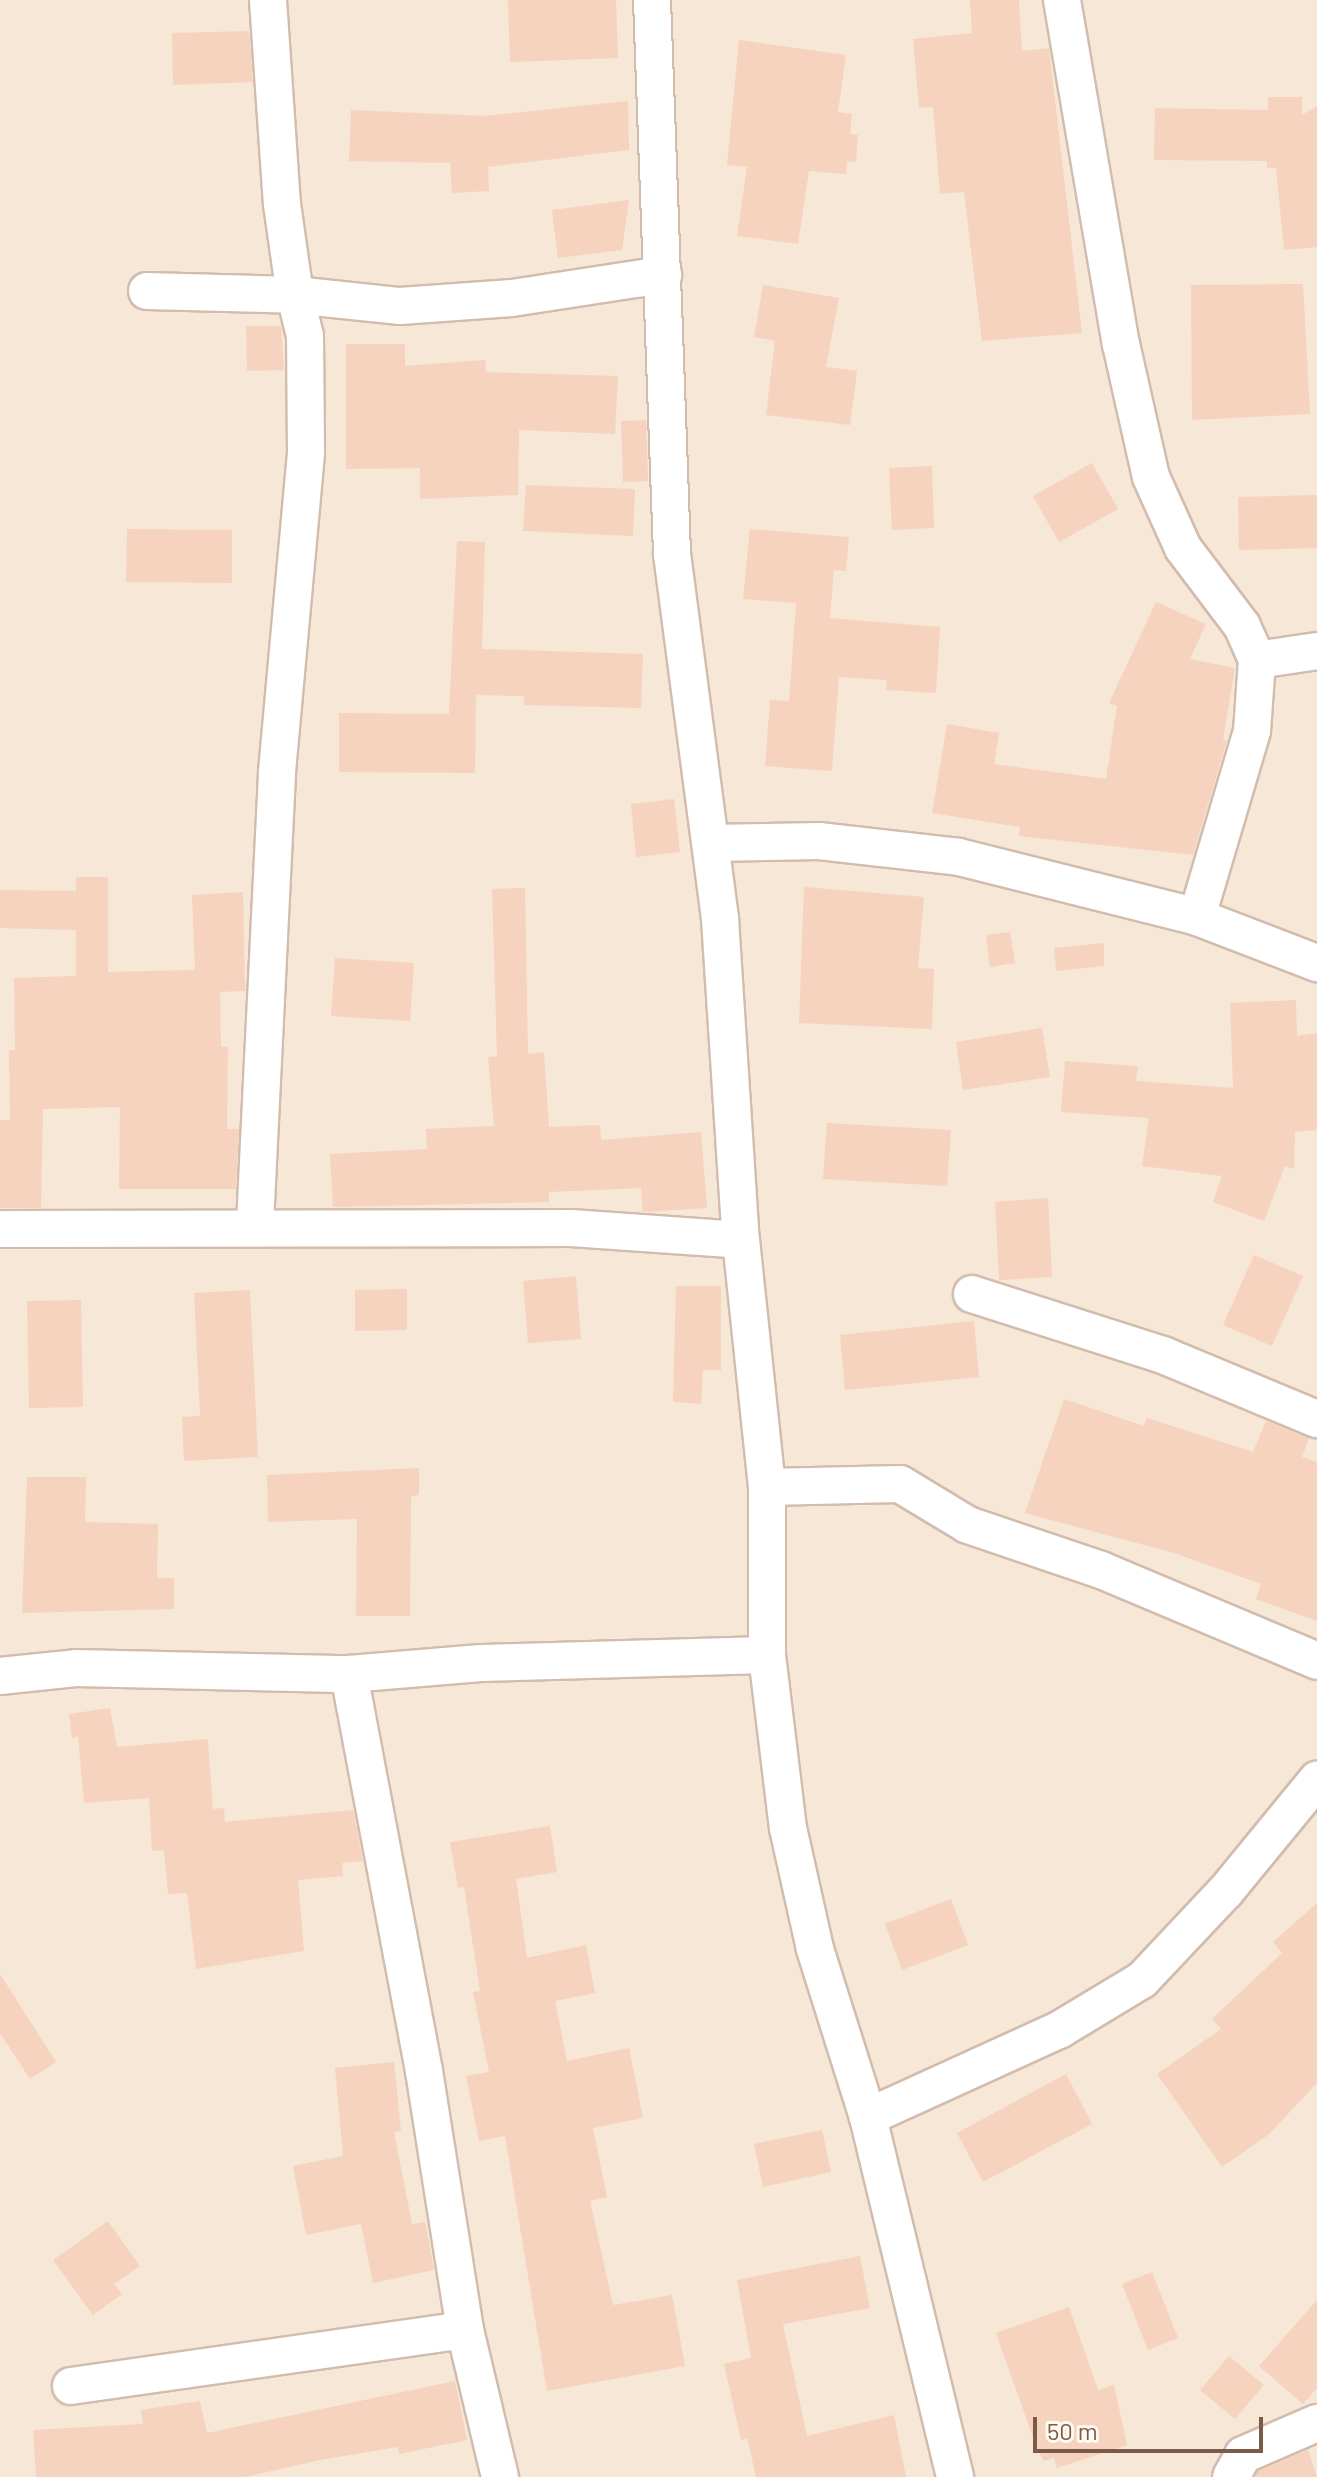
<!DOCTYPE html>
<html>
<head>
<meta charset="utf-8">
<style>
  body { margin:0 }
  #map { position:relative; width:1317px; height:2477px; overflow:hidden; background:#fef5e9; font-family:Barlow,sans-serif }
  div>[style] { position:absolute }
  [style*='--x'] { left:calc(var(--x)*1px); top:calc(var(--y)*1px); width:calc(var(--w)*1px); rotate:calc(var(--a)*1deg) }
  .residential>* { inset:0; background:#f6e7d6 }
  .building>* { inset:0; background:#f5d3be }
  .roads { filter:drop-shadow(2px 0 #d2bcad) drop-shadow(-2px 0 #d2bcad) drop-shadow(0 2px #d2bcad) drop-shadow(0 -2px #d2bcad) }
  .minor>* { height:36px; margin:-18px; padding:0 18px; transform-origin:18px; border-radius:18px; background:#fff }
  span { translate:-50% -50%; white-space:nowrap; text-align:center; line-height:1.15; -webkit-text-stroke:6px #fff9f0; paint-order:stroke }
  .scale { position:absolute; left:1033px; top:2417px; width:230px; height:36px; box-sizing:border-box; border:4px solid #7b5a4a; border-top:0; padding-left:10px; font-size:24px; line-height:28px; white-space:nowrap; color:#7b5a4a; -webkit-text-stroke:6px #fff9f0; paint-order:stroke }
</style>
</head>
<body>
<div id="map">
  <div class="residential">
    <i style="clip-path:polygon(0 0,1317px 0,1317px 2477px,0 2477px)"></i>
  </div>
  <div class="building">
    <i style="clip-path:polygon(508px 0,616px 0,618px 58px,510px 62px)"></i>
    <i style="clip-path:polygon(970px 0,1019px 0,1022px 51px,1049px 48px,1082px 333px,982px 341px,964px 192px,940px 194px,933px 107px,919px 108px,913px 39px,972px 33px)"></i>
    <i style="clip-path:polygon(249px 31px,253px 82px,173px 85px,172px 33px)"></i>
    <i style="clip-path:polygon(739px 40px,846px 55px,838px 112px,852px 114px,850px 134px,858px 135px,856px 162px,847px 161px,846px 174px,809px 171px,798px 244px,737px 236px,747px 167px,727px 165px)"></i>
    <i style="clip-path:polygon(1268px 97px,1302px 97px,1302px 115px,1317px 106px,1317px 247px,1284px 250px,1276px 168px,1267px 168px,1267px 161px,1154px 160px,1155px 108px,1268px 110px)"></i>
    <i style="clip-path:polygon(628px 101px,629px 150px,488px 167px,489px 191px,452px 193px,450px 163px,349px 161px,351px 110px,484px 116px)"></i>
    <i style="clip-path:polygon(629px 200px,622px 250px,558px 258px,552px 210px)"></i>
    <i style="clip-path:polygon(1303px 284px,1310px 414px,1192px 420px,1191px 285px)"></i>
    <i style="clip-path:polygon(763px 285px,839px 298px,826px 367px,857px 371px,850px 425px,766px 415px,775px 341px,754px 337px)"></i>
    <i style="clip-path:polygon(246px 326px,281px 326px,284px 370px,247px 371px)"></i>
    <i style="clip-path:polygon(346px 344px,405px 344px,405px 366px,485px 360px,486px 372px,618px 376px,615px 434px,519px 430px,518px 495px,420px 499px,420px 468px,346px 469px)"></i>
    <i style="clip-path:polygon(646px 420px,648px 481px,623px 482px,621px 421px)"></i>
    <i style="clip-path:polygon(1092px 463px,1118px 509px,1059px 542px,1033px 496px)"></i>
    <i style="clip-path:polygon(932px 466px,934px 528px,892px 530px,889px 468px)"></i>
    <i style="clip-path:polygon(526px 485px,635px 489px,633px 536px,523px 531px)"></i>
    <i style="clip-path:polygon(1317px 495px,1317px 548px,1239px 550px,1238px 497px)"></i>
    <i style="clip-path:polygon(127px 529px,232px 530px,232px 583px,126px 582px)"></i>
    <i style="clip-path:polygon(750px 529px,849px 537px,846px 571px,834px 570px,830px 618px,940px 627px,936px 693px,886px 690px,887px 680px,839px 677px,832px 771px,765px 766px,770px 700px,789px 701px,796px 603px,743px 599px)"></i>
    <i style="clip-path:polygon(457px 541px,485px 542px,482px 649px,643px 654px,641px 708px,524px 705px,524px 696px,476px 695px,475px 773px,339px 772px,339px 713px,449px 714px)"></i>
    <i style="clip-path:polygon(1156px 602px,1206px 624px,1190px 659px,1235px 668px,1223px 740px,1227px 740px,1193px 855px,1019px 836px,1020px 827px,932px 813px,947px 724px,999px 733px,994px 764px,1106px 779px,1117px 706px,1109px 703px)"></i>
    <i style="clip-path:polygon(674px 799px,680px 852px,636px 857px,631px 804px)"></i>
    <i style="clip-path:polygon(76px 877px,108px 877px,108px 972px,195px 970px,192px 895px,243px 892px,245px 991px,220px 992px,221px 1047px,228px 1047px,227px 1129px,239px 1129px,236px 1189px,119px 1189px,120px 1107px,43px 1109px,41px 1208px,0 1208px,0 1120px,10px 1120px,9px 1050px,15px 1050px,14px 978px,76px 976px,76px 930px,0 928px,0 890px,76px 891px)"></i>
    <i style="clip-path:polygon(804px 887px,924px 897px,918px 968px,934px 969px,932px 1029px,799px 1023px)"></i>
    <i style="clip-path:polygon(525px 888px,528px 1054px,544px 1052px,549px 1127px,600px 1125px,601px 1140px,701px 1132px,707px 1208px,643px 1212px,641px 1188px,549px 1192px,549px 1202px,333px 1207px,330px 1154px,427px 1149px,426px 1129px,494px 1126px,488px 1057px,497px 1056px,492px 889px)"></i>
    <i style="clip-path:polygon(1010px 932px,1015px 963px,990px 967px,986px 935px)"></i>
    <i style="clip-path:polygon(1104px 943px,1104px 966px,1056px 971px,1054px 948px)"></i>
    <i style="clip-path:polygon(335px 958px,414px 963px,410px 1021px,331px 1016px)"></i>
    <i style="clip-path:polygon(1296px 1000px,1297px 1036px,1317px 1033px,1317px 1130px,1295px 1132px,1294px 1169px,1285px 1166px,1264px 1221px,1213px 1202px,1222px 1176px,1142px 1166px,1149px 1118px,1061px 1112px,1065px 1061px,1138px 1066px,1136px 1081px,1233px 1088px,1230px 1003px)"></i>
    <i style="clip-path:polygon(1042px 1028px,1050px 1077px,963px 1090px,956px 1042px)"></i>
    <i style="clip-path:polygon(827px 1123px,951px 1130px,947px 1186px,823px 1179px)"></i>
    <i style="clip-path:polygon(1048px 1198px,1052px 1277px,999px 1280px,995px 1202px)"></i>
    <i style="clip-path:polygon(1254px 1255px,1303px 1276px,1272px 1346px,1223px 1325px)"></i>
    <i style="clip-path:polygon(576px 1276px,581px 1339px,528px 1343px,523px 1281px)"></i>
    <i style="clip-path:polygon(676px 1286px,721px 1286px,721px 1370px,703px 1370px,701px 1404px,673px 1402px)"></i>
    <i style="clip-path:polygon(407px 1289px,407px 1330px,355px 1331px,355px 1290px)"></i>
    <i style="clip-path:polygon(250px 1290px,258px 1457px,184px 1461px,182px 1417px,200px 1416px,194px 1293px)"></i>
    <i style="clip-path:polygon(81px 1300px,83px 1407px,29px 1408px,27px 1301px)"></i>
    <i style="clip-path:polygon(974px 1321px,979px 1377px,845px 1390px,840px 1335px)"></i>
    <i style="clip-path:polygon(1064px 1399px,1144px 1426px,1147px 1418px,1253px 1452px,1266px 1421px,1309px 1438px,1302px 1457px,1317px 1462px,1317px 1621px,1256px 1599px,1261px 1584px,1174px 1553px,1025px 1513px)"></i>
    <i style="clip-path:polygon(419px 1468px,419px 1495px,411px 1496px,410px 1616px,356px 1616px,357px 1519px,268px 1522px,267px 1475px)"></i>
    <i style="clip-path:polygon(27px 1477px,86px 1477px,85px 1522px,158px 1524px,157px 1578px,174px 1578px,174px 1609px,22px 1613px)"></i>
    <i style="clip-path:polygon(110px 1708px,117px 1747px,208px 1739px,213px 1809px,224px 1808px,225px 1822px,353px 1810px,363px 1861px,342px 1863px,343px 1876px,298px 1880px,304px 1951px,196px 1969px,187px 1893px,168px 1894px,164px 1850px,152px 1851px,149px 1798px,84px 1803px,78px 1737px,72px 1738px,69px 1714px)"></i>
    <i style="clip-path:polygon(550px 1826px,557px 1872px,516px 1879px,527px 1958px,586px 1945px,595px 1993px,555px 2001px,567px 2061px,629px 2048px,643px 2118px,593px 2128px,607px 2197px,590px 2201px,613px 2305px,672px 2295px,685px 2366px,547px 2391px,505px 2136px,479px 2141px,466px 2076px,489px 2072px,473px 1992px,480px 1991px,464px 1887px,458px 1888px,450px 1842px)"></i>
    <i style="clip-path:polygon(951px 1899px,968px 1945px,902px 1970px,885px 1924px)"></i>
    <i style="clip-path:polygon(1317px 1903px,1317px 2083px,1268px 2135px,1222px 2167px,1157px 2074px,1221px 2029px,1212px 2019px,1282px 1953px,1273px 1942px)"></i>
    <i style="clip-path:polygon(0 1974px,56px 2062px,30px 2079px,0 2033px)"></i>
    <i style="clip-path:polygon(394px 2062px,401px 2131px,394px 2132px,412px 2224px,425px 2222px,434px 2270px,373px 2283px,361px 2224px,306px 2235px,293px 2166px,343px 2156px,335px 2068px)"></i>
    <i style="clip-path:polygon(1066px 2074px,1092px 2124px,983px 2182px,957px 2133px)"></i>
    <i style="clip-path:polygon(822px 2130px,831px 2172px,763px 2187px,754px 2144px)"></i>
    <i style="clip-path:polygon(108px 2221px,140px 2266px,114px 2284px,122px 2294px,93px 2315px,53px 2260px)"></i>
    <i style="clip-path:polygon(860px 2256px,870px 2308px,783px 2324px,807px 2436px,894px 2415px,906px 2477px,756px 2477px,747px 2438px,741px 2440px,724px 2364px,751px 2358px,737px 2280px)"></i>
    <i style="clip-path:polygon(1152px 2272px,1178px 2338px,1148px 2350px,1122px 2284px)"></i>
    <i style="clip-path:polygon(1317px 2300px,1317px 2388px,1303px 2404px,1259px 2366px)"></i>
    <i style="clip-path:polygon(1069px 2307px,1098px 2390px,1114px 2385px,1127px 2445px,1057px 2468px,1054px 2458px,1044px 2461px,1036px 2446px,996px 2333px)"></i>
    <i style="clip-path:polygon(1229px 2356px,1264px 2385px,1235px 2419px,1200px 2390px)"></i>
    <i style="clip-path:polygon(455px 2381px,467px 2440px,399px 2454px,398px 2447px,320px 2460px,245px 2477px,36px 2477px,33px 2430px,143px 2424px,141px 2410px,200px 2401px,207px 2433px)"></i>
    <i style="clip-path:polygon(1308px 2450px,1317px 2477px,1255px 2477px,1258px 2471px)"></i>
  </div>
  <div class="roads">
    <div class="minor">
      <i style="--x:268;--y:0;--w:204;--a:86.1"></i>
      <i style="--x:282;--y:204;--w:92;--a:81.9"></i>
      <i style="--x:295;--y:295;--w:106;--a:6"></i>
      <i style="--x:400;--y:306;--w:112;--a:-4.1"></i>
      <i style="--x:512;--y:298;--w:153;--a:-8.7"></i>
      <i style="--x:652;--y:0;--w:554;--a:87.93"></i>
      <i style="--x:672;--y:554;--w:368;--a:82.5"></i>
      <i style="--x:720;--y:919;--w:322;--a:86.3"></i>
      <i style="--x:741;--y:1240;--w:248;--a:84"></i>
      <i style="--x:767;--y:1487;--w:168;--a:90"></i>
      <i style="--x:767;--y:1655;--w:174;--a:83.1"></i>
      <i style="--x:788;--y:1828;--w:124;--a:77.4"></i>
      <i style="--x:815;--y:1949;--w:176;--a:72.5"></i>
      <i style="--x:868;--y:2117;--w:370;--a:76.4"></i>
      <i style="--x:1062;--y:0;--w:349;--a:80.3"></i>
      <i style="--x:1121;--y:344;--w:136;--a:77.3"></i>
      <i style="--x:1151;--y:477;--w:78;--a:65.7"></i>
      <i style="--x:1183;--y:548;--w:98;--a:52.9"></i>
      <i style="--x:1242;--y:626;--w:37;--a:66"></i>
      <i style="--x:1257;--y:660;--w:71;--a:94"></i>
      <i style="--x:1252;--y:731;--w:194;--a:106.5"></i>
      <i style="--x:147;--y:291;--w:148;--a:1.5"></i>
      <i style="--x:295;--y:295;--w:42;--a:76.3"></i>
      <i style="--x:305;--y:336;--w:117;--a:89.5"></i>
      <i style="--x:306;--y:453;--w:322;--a:95.2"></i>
      <i style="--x:277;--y:774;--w:453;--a:92.8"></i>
      <i style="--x:1257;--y:660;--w:61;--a:-8.5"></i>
      <i style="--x:712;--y:843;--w:107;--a:-1.1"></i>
      <i style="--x:819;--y:841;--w:141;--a:6.5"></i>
      <i style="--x:959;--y:857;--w:245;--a:14.1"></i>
      <i style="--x:1197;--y:917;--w:129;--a:21"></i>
      <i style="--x:0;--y:1229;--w:571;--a:-0.1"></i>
      <i style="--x:571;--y:1228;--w:170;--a:4"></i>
      <i style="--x:972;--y:1294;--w:201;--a:17.7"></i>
      <i style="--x:1163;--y:1355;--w:167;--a:22.6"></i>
      <i style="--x:767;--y:1487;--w:133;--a:-1.3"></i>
      <i style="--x:900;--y:1484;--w:79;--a:31.1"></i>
      <i style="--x:968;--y:1525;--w:140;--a:18.7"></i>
      <i style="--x:1101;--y:1570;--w:234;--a:22.8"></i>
      <i style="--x:349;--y:1674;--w:404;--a:79.3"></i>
      <i style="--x:424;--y:2071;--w:262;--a:81"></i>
      <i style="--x:465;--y:2330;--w:151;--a:76.6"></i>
      <i style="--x:0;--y:1676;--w:76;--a:-6"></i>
      <i style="--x:76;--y:1668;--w:273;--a:1.3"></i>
      <i style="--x:349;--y:1674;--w:132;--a:-4.8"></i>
      <i style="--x:481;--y:1663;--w:286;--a:-1.6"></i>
      <i style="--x:868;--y:2117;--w:210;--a:-24.5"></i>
      <i style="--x:1059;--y:2030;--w:97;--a:-31.1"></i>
      <i style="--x:1142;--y:1980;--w:122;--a:-46.7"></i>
      <i style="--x:1226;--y:1891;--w:144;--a:-50.7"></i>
      <i style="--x:71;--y:2386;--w:398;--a:-8.1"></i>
      <i style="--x:1231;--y:2477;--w:25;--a:-61"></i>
      <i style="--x:1243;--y:2455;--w:81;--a:-23.4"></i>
    </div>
  </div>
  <div class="scale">50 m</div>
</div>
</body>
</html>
